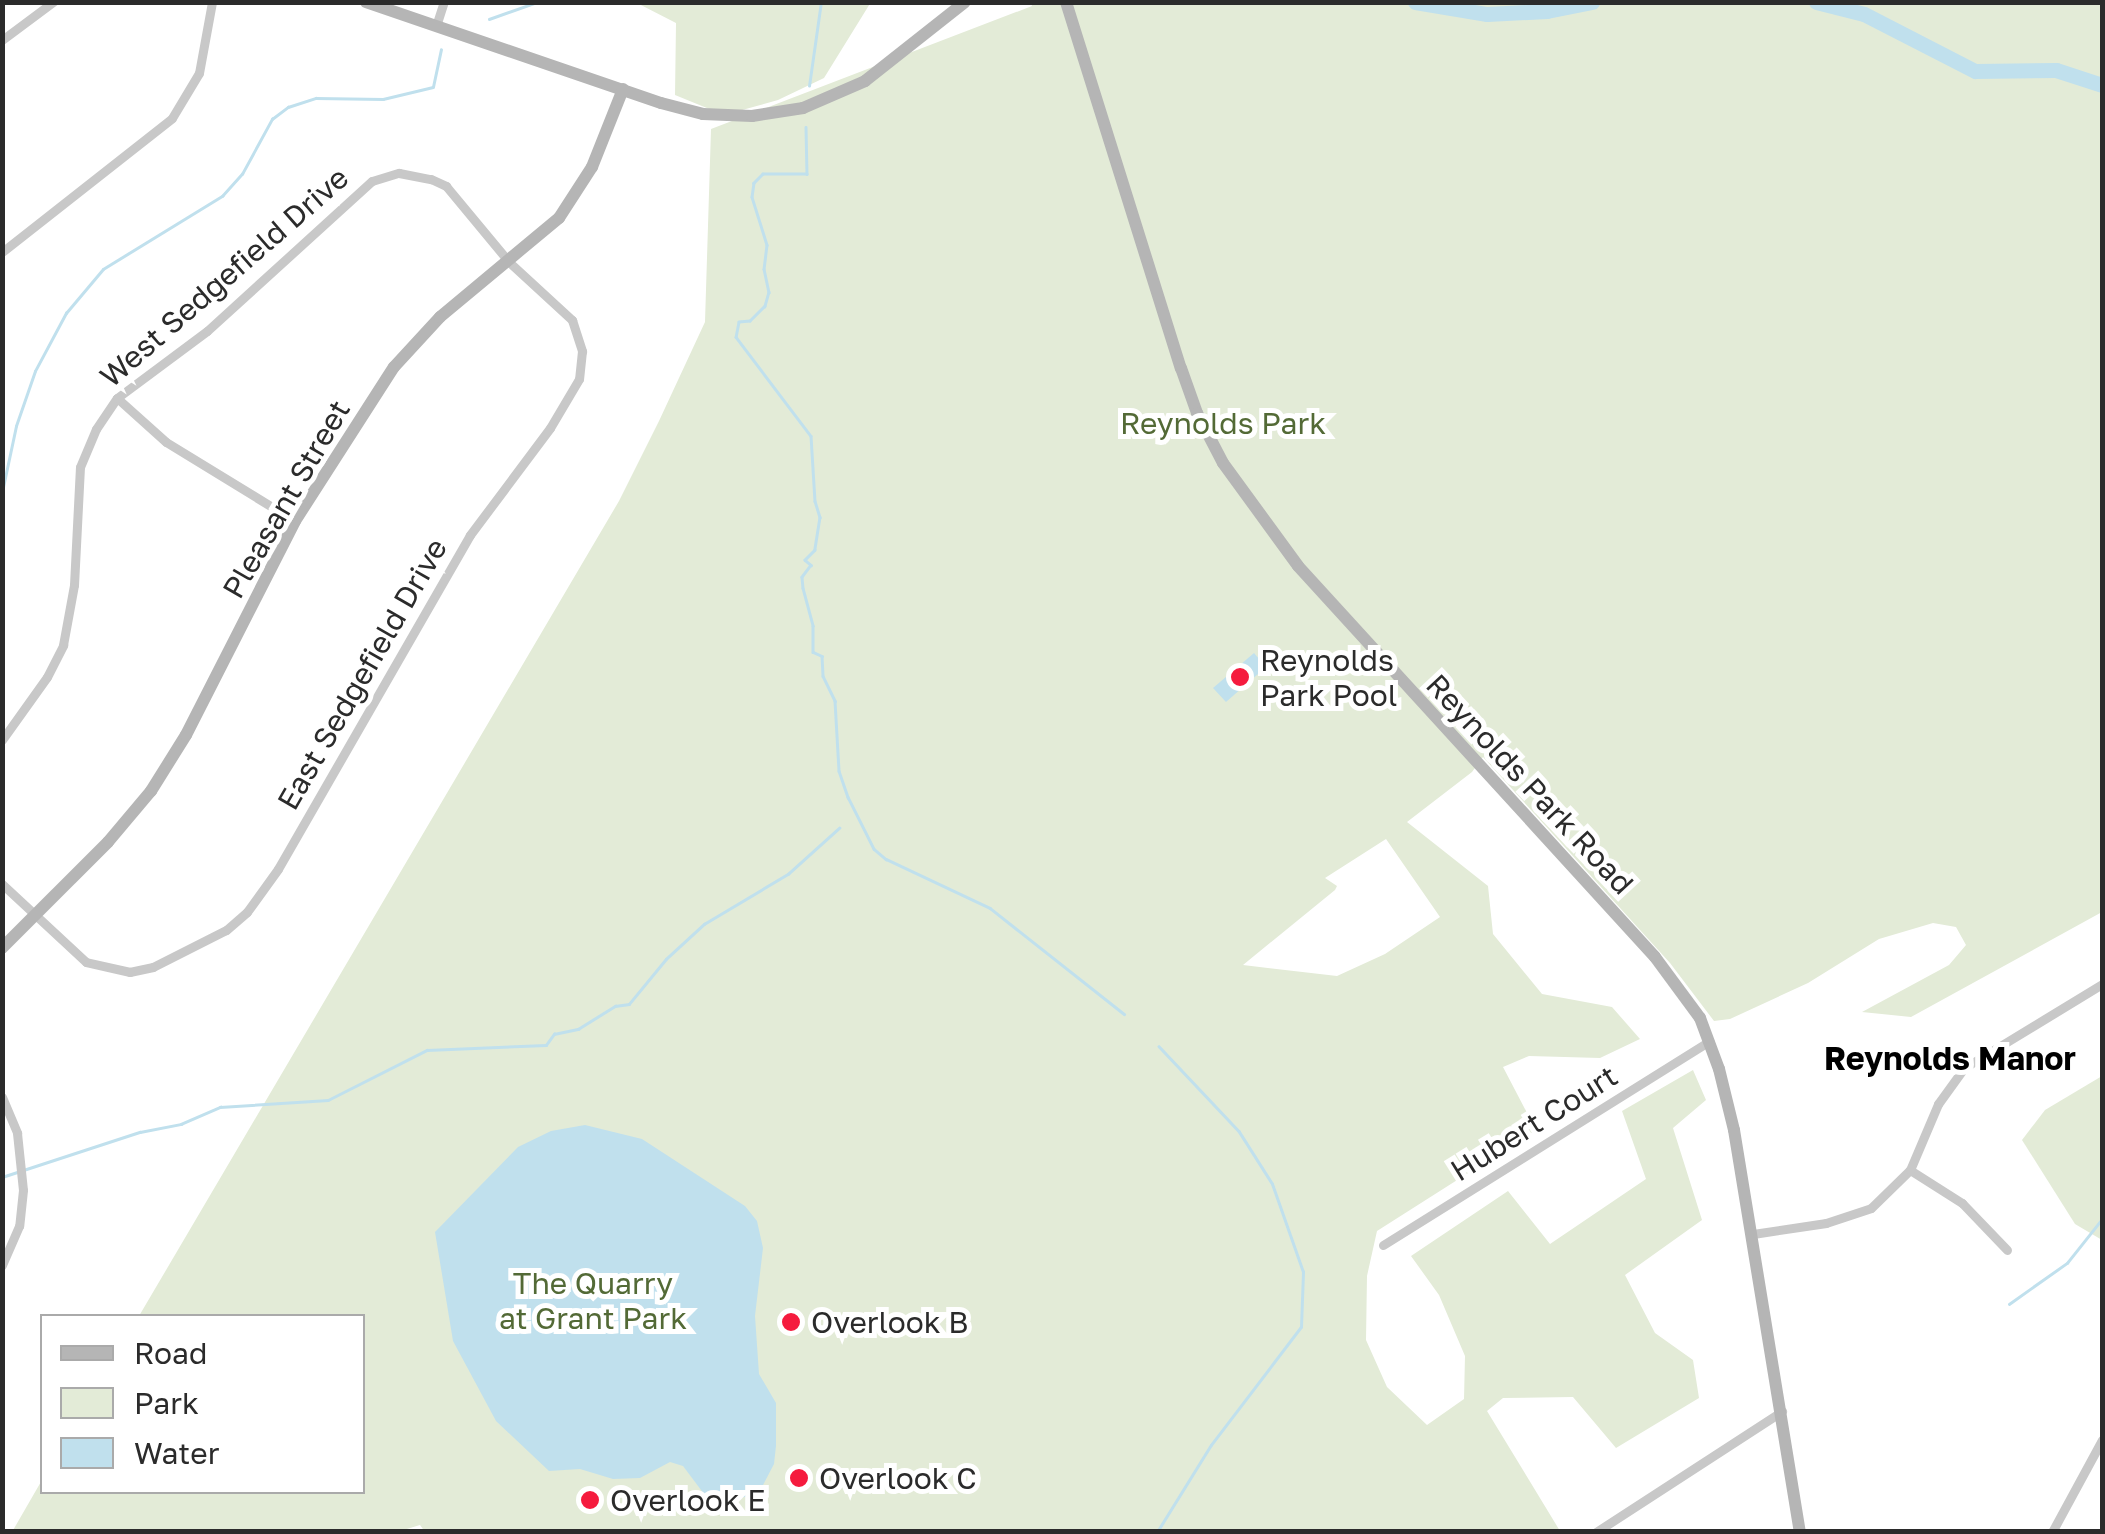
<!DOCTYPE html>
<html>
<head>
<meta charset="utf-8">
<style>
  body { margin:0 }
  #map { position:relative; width:2105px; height:1534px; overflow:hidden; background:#fff; font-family:"Golos Text",sans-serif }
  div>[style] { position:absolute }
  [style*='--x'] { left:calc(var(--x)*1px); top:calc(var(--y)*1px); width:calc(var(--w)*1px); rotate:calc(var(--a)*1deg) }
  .green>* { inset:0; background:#e3ebd7 }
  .water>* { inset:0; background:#c0e0ed }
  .stream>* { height:2.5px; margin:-1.25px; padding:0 1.25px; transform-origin:1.25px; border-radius:1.25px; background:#c0e0ed }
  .river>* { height:15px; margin:-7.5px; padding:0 7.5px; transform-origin:7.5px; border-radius:7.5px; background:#c0e0ed }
  .street>* { height:9px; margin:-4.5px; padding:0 4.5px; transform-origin:4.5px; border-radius:4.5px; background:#c8c8c8 }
  .secondary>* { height:12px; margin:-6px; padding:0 6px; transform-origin:6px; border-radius:6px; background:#b5b5b5 }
  .dots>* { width:28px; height:28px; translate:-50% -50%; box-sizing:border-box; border:5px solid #fff; border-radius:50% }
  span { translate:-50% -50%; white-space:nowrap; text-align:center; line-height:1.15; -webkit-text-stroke:10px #fff; paint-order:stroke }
  .street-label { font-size:30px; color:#2b2b2b }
  .park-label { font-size:30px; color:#536a36 }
  .poi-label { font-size:30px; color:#2b2b2b }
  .left { translate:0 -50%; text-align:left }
  .neighbourhood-label { font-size:32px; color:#000; font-weight:700 }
  .frame { position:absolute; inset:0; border:5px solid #2b2b2b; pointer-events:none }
  .legend { position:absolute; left:40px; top:1314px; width:325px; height:180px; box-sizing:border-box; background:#fff; border:2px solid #aaa; margin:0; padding:12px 18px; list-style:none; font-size:30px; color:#2b2b2b }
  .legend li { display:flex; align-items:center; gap:20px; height:50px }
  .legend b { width:50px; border:2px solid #aaa }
</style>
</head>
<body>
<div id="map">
  <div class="green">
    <i style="clip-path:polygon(871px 2px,824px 78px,778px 100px,724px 115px,675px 95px,676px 23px,637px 3px)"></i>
    <i style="clip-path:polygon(evenodd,1031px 3px,2102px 3px,2102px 912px,1911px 1017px,1862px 1012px,1949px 965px,1966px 945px,1956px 927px,1933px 923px,1879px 939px,1808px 983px,1730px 1019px,1714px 1021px,1670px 963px,1483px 757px,1472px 772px,1407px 822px,1488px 886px,1493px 934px,1542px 994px,1612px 1007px,1640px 1039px,1600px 1058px,1529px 1056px,1503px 1067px,1536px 1130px,1377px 1231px,1367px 1276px,1366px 1340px,1387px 1387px,1427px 1425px,1464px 1399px,1465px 1356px,1439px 1295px,1411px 1256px,1508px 1191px,1550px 1244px,1646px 1179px,1622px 1111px,1693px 1070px,1706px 1100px,1673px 1128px,1702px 1220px,1625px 1275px,1655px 1333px,1693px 1360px,1699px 1398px,1616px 1448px,1573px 1397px,1503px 1398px,1487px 1411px,1560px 1531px,425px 1532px,420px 1525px,397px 1532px,12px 1532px,42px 1480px,42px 1492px,362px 1492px,362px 1316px,139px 1316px,619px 501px,659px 421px,705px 322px,711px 129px,1032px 6px,1031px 3px,1386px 839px,1440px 917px,1385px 954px,1337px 976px,1243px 965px,1335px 890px,1337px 886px,1325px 878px,1386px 839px)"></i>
    <i style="clip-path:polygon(2102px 1076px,2102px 1240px,2075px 1224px,2022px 1140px,2045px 1110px)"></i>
  </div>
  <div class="water">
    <i style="clip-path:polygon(1254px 653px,1266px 667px,1226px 702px,1213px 688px)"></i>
    <i style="clip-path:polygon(585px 1125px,642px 1139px,745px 1206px,757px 1221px,763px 1248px,755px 1316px,759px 1374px,776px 1403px,776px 1446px,774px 1464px,762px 1487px,751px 1495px,721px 1504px,704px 1494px,683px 1466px,670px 1462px,640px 1478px,613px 1479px,580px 1469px,549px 1471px,496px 1421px,453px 1341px,435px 1232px,518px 1147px,551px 1131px)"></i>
  </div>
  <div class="stream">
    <i style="--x:489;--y:19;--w:51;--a:-19.5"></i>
    <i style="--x:809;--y:86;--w:85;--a:-81.9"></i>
    <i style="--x:806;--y:127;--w:47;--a:88.8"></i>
    <i style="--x:807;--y:174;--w:44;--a:180"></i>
    <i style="--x:763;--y:174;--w:13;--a:135"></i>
    <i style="--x:754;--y:183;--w:14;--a:98"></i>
    <i style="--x:752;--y:197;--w:50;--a:72.6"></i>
    <i style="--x:767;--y:245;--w:24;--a:97"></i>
    <i style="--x:764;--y:269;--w:24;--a:78"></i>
    <i style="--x:769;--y:292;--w:15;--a:106"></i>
    <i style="--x:765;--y:306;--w:21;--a:135"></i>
    <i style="--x:750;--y:321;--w:11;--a:175"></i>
    <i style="--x:739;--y:322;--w:15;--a:101"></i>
    <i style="--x:736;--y:337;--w:124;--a:52.9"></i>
    <i style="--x:811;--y:436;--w:65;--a:86.5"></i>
    <i style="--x:815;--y:501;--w:17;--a:73"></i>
    <i style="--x:820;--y:517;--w:33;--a:99"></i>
    <i style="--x:815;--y:550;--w:14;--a:135"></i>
    <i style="--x:805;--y:560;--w:8;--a:40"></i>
    <i style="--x:811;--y:565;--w:15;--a:127"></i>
    <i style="--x:802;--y:577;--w:11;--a:85"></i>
    <i style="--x:803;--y:588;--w:39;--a:75"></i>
    <i style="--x:813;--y:626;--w:26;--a:90"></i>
    <i style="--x:813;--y:652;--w:10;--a:24"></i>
    <i style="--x:822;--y:656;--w:20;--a:87"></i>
    <i style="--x:823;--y:676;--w:28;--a:64"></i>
    <i style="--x:835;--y:701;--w:70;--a:86.7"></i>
    <i style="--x:839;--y:771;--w:28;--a:71"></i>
    <i style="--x:848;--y:797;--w:58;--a:63.4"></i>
    <i style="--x:874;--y:849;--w:16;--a:40"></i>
    <i style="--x:886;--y:859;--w:115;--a:25.2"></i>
    <i style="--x:990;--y:908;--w:171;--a:38.3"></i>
    <i style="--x:2;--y:492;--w:67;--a:-78"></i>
    <i style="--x:16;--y:426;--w:58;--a:-70.9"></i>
    <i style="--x:35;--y:371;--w:66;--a:-61.9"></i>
    <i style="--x:66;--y:313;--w:57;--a:-49.9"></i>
    <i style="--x:103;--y:269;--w:140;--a:-31.5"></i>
    <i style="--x:222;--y:196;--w:30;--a:-48"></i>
    <i style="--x:242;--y:174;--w:63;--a:-61.4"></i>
    <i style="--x:272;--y:119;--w:20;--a:-37"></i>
    <i style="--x:288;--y:107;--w:29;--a:-18"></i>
    <i style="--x:316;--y:98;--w:67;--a:0.9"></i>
    <i style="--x:383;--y:99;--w:51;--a:-13.5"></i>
    <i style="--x:433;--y:87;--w:38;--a:-78"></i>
    <i style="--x:2;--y:1177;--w:145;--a:-18.1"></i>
    <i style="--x:140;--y:1132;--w:42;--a:-11"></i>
    <i style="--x:181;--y:1124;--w:43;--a:-23.6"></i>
    <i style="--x:220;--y:1107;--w:108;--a:-3.7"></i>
    <i style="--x:328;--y:1100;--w:111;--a:-26.8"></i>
    <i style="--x:427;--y:1050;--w:119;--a:-2.4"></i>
    <i style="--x:546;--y:1045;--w:14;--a:-54"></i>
    <i style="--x:554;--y:1034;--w:25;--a:-12"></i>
    <i style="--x:578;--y:1029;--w:44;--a:-31.9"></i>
    <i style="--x:615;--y:1006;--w:14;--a:-8"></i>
    <i style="--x:629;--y:1004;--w:58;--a:-50.6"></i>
    <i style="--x:666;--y:959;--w:52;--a:-42.6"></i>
    <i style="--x:704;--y:924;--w:98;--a:-30.8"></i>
    <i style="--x:788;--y:874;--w:69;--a:-42"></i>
    <i style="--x:2009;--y:1304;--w:71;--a:-35.3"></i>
    <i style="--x:2067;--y:1263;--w:56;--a:-51.5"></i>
    <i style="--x:1157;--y:1532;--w:102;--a:-58.2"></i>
    <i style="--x:1211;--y:1445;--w:148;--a:-52.7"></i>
    <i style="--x:1301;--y:1327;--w:55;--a:-87.9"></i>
    <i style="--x:1303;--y:1272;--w:93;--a:-109.4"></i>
    <i style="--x:1272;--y:1184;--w:62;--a:-122.4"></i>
    <i style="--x:1239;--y:1132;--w:117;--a:-133.3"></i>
  </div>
  <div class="river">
    <i style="--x:1415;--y:2;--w:73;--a:9.5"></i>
    <i style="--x:1487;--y:14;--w:60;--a:-2.9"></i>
    <i style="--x:1547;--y:11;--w:46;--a:-11.3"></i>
    <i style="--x:1816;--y:2;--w:49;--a:14"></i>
    <i style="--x:1864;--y:14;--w:125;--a:27.2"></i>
    <i style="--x:1975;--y:71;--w:81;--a:-0.7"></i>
    <i style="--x:2056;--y:70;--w:48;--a:18.1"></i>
  </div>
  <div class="street">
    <i style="--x:436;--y:26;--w:25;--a:-72"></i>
    <i style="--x:2;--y:40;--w:64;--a:-36.7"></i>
    <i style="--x:2;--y:252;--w:216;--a:-38.2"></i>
    <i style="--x:172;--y:118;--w:52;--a:-59"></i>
    <i style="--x:199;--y:73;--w:72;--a:-79.6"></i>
    <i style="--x:117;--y:398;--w:66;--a:41.9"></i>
    <i style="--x:166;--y:442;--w:151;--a:31.5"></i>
    <i style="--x:2;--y:740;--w:77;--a:-54.5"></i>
    <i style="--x:47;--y:677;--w:36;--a:-63"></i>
    <i style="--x:63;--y:645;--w:61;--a:-79.6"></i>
    <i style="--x:74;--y:585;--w:118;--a:-87.1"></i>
    <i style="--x:80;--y:467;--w:41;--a:-67.2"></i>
    <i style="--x:96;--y:429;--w:37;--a:-56"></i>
    <i style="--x:117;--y:398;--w:112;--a:-36.7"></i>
    <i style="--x:207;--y:331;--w:223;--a:-42.3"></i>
    <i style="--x:372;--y:181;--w:28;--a:-17"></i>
    <i style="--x:399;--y:173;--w:33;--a:11"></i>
    <i style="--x:431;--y:179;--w:17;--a:25"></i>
    <i style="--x:446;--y:186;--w:99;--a:50.3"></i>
    <i style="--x:509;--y:262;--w:86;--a:42.6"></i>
    <i style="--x:572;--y:320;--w:33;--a:72"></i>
    <i style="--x:582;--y:351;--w:28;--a:96"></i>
    <i style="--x:579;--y:379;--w:57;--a:120.6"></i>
    <i style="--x:550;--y:428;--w:134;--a:126.8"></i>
    <i style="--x:470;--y:535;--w:385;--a:119.9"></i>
    <i style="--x:278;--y:869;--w:53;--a:125.8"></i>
    <i style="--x:247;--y:912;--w:28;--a:139"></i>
    <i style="--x:226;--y:930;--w:82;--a:153.1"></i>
    <i style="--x:153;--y:967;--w:24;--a:168"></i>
    <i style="--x:130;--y:972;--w:45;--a:-167.2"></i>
    <i style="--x:86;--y:962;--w:115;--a:-137.1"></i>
    <i style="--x:2;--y:1097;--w:39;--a:67"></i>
    <i style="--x:17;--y:1133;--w:57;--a:84"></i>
    <i style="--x:23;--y:1190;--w:36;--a:96"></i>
    <i style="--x:19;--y:1226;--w:43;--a:113.6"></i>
    <i style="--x:1910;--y:1170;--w:62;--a:32.4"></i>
    <i style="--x:1962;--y:1203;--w:65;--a:46.2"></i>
    <i style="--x:1753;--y:1234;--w:74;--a:-8.6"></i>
    <i style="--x:1826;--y:1223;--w:47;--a:-18.4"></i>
    <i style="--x:1871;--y:1208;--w:54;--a:-44.3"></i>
    <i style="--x:1910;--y:1170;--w:72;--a:-67"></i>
    <i style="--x:1938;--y:1104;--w:44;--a:-54.2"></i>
    <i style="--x:1964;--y:1068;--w:162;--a:-31.3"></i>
    <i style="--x:1383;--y:1245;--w:385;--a:-32"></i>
    <i style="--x:1596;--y:1532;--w:222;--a:-33"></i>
    <i style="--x:2052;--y:1532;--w:105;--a:-61.5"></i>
  </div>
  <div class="secondary">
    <i style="--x:366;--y:2;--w:312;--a:18.9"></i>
    <i style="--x:661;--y:103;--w:43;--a:14.7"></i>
    <i style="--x:703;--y:114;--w:49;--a:2.3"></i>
    <i style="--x:752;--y:116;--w:52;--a:-8.9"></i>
    <i style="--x:803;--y:108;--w:68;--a:-23.5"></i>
    <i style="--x:865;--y:81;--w:127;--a:-38.3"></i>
    <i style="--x:1066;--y:2;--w:384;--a:72.6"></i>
    <i style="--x:1181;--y:368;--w:48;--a:70.4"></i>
    <i style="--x:1197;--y:413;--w:56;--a:62.5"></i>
    <i style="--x:1223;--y:463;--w:127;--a:53.9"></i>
    <i style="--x:1298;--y:566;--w:529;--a:47.6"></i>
    <i style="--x:1655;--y:957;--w:76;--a:53.6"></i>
    <i style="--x:1700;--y:1018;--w:54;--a:69.6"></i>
    <i style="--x:1719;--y:1069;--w:63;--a:76.2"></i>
    <i style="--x:1734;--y:1130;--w:407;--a:80.7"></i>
    <i style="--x:2;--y:948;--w:150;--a:-45"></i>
    <i style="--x:108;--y:842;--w:67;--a:-49.9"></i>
    <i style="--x:151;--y:791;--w:66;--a:-58"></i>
    <i style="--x:186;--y:735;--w:240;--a:-63"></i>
    <i style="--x:295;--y:521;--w:183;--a:-57.3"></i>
    <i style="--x:394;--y:367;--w:68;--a:-47.4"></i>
    <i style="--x:440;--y:317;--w:155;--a:-39.8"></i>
    <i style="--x:559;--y:218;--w:61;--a:-57.1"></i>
    <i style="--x:592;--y:167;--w:84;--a:-68.3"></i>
  </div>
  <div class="dots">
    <i style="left:1240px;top:677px;background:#f51b3e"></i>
    <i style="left:791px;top:1322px;background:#f51b3e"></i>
    <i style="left:799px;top:1478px;background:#f51b3e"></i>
    <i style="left:590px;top:1500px;background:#f51b3e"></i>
  </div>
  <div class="street-label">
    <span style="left:224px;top:277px;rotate:-41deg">West Sedgefield Drive</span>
    <span style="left:286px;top:499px;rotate:-60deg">Pleasant Street</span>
    <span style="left:362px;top:674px;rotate:-60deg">East Sedgefield Drive</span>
    <span style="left:1530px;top:784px;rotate:47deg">Reynolds Park Road</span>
    <span style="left:1534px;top:1123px;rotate:-32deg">Hubert Court</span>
  </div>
  <div class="park-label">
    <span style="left:1223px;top:423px">Reynolds Park</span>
    <span style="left:593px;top:1300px">The Quarry<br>at Grant Park</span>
  </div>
  <div class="poi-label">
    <span class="left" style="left:1260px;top:677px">Reynolds<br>Park Pool</span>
    <span class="left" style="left:811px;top:1322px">Overlook B</span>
    <span class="left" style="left:819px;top:1478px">Overlook C</span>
    <span class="left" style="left:610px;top:1500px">Overlook E</span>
  </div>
  <div class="neighbourhood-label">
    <span style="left:1950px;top:1058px">Reynolds Manor</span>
  </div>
  <div class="frame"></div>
  <ul class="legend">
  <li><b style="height:12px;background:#b5b5b5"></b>Road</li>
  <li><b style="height:28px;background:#e3ebd7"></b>Park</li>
  <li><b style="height:28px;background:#c0e0ed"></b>Water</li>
  </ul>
</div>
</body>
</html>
